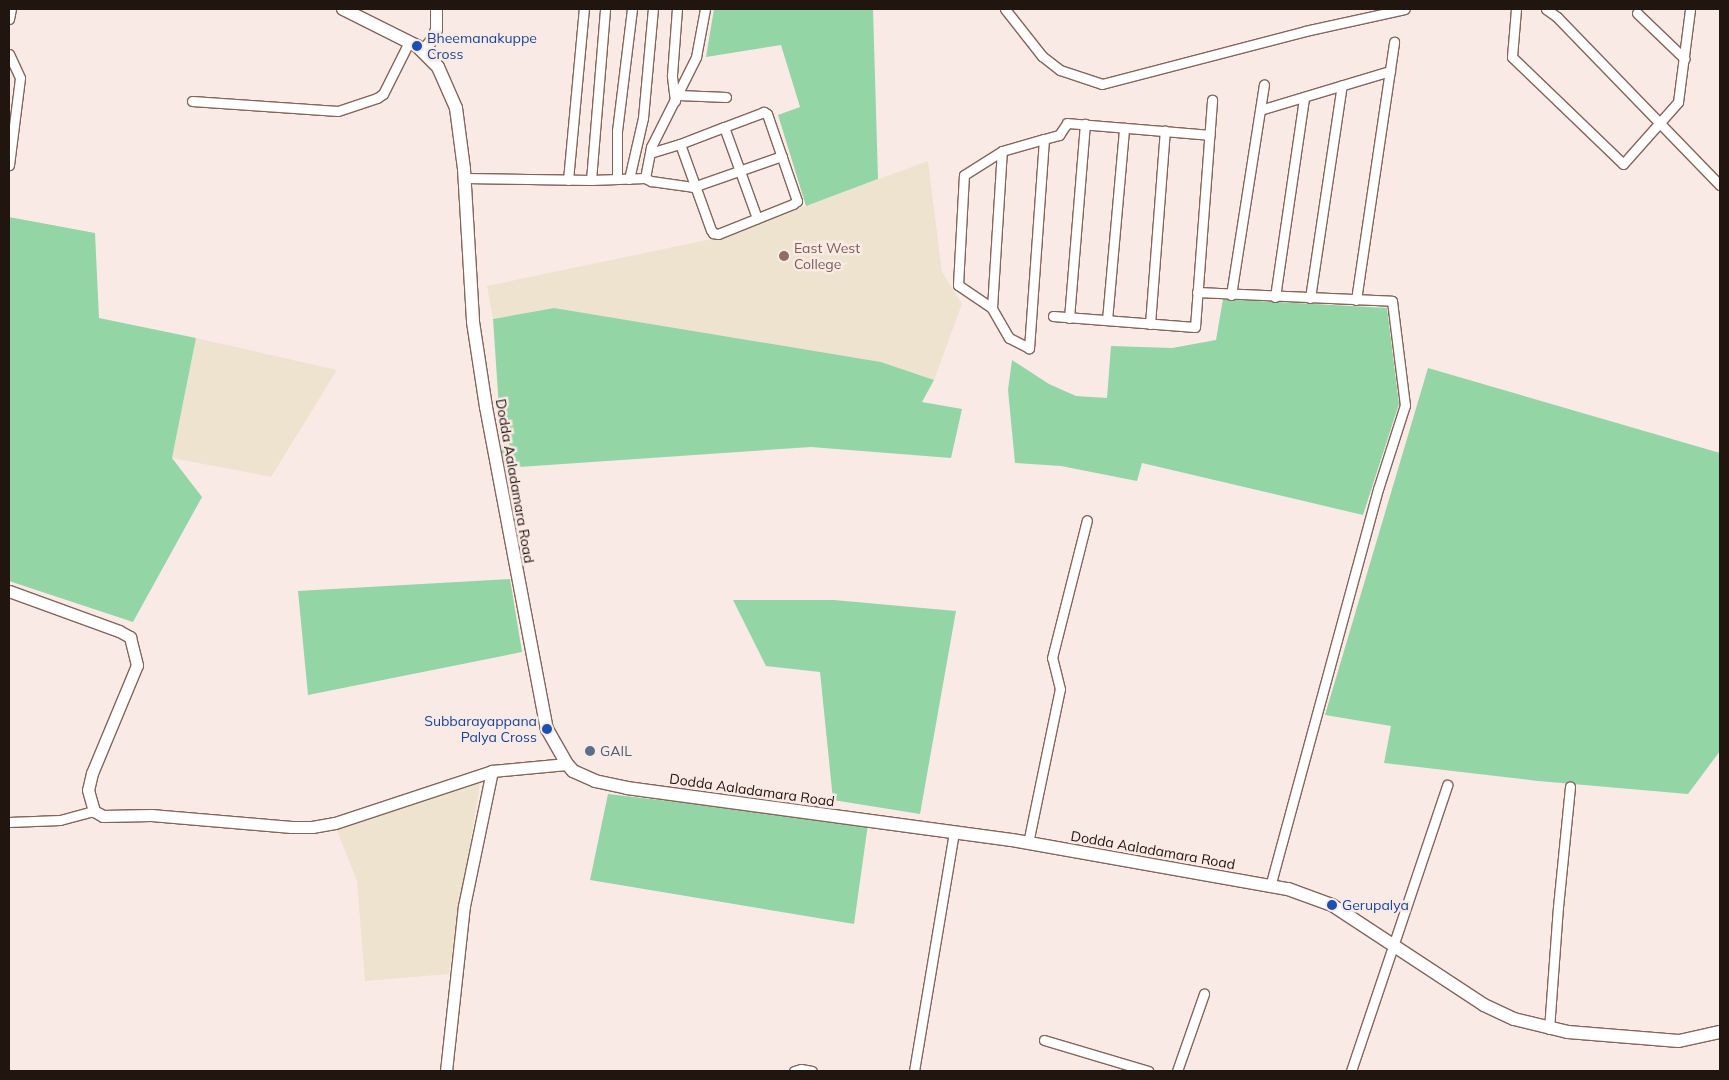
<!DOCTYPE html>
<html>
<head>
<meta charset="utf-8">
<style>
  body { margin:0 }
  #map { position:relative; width:1729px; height:1080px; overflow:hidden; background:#faeae5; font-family:Mulish,sans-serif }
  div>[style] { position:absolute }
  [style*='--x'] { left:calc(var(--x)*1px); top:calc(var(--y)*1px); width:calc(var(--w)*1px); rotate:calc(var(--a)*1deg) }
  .education>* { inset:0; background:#eee3ce }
  .green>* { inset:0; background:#94d5a6 }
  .roads { filter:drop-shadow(1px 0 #85655a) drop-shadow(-1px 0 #85655a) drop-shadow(0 1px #85655a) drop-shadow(0 -1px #85655a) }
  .minor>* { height:9px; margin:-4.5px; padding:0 4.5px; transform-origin:4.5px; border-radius:4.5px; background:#fff }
  .tertiary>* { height:11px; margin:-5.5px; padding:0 5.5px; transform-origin:5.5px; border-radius:5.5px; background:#fff }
  .secondary>* { height:12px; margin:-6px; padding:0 6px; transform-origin:6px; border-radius:6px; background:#fff }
  .dots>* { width:14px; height:14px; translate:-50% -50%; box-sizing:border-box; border:2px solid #faeae5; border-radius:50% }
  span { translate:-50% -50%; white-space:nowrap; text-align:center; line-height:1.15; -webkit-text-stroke:5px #faeae5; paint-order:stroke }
  .transit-label { font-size:14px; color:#164399 }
  .left { translate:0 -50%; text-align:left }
  .right { translate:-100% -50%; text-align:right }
  .education-label { font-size:14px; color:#785e54 }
  .street-label { font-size:14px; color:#211510 }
  .service-label { font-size:14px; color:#4e5e75 }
  .frame { position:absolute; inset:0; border:10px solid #211510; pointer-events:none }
</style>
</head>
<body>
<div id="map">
  <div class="education">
    <i style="clip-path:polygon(928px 161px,942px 272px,962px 304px,934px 380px,881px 362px,554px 308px,493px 319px,487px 286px,721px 237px)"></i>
    <i style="clip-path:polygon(196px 338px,337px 370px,271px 477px,172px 458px)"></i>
    <i style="clip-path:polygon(481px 777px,449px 974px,365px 981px,357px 881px,336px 828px)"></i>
  </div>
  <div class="green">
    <i style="clip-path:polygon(714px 9px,873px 9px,878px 179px,806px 206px,778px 115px,800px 107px,781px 45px,706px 57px)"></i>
    <i style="clip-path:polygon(9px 217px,95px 233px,99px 318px,196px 338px,172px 458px,202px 497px,133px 622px,9px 581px)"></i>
    <i style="clip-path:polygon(1223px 299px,1387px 308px,1399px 404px,1363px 515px,1142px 463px,1137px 481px,1061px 466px,1015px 463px,1008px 390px,1012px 360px,1049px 384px,1076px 396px,1107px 398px,1111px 346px,1172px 348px,1216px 340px)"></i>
    <i style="clip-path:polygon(554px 308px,881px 362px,934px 380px,922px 402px,962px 409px,951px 458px,811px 447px,503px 468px,493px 319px)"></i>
    <i style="clip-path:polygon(1428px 368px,1720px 453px,1720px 751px,1688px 794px,1538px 781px,1384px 763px,1391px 726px,1325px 715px)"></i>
    <i style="clip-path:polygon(510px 579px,522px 652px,308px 695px,298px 591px)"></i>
    <i style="clip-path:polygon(733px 600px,834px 600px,956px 611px,920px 814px,833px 800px,820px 672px,766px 666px)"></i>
    <i style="clip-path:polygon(608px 794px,868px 824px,854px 924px,590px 880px)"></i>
  </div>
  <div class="roads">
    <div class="minor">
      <i style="--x:1005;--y:9;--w:60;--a:51.8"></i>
      <i style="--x:1042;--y:56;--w:23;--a:38"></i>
      <i style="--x:1060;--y:70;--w:44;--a:18.4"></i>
      <i style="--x:1102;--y:84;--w:210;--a:-14.6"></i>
      <i style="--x:1305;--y:31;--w:102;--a:-12.4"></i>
      <i style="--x:1516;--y:9;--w:48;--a:94.8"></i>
      <i style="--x:1512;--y:57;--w:154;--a:43.9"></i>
      <i style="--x:1623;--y:164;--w:83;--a:-48.4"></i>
      <i style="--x:1678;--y:102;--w:94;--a:-82.6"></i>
      <i style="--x:1546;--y:9;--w:14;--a:36"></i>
      <i style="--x:1557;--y:17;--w:234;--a:45.9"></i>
      <i style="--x:1637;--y:13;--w:66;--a:43.8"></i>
      <i style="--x:9;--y:19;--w:10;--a:-79"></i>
      <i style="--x:9;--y:54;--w:26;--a:65"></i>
      <i style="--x:20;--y:78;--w:88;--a:97.2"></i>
      <i style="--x:678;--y:95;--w:48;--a:2.4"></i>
      <i style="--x:192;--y:101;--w:146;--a:3.9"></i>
      <i style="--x:338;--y:111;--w:41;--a:-18.4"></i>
      <i style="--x:377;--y:98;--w:7;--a:-34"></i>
      <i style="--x:383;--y:94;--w:58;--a:-63.4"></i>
      <i style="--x:675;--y:101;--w:26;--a:-97"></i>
      <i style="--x:672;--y:75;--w:66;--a:-85.7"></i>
      <i style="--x:1260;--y:110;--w:136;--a:-16.7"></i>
      <i style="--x:724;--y:127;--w:47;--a:158.9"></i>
      <i style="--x:680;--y:144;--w:91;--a:70.2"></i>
      <i style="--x:711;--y:230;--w:4;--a:56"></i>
      <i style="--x:713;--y:233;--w:5;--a:11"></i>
      <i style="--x:718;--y:234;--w:81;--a:-21.8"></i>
      <i style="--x:793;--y:204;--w:5;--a:-37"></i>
      <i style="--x:797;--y:201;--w:92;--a:-109"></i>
      <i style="--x:767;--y:114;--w:4;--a:-146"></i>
      <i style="--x:764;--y:112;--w:43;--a:159.4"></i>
      <i style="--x:724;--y:127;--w:97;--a:70.1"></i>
      <i style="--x:1044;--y:139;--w:210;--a:94.1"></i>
      <i style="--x:1029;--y:348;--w:22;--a:-153"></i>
      <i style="--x:1009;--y:338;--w:34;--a:-120"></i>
      <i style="--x:992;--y:308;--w:41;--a:-145.9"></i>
      <i style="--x:958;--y:285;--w:110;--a:-86.9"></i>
      <i style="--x:964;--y:175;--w:45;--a:-32.3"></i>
      <i style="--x:1002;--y:151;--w:44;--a:-15.9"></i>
      <i style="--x:1044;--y:139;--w:16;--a:-15"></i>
      <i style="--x:1059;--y:135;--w:14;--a:-56"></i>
      <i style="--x:1067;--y:123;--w:143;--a:4.8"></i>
      <i style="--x:650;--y:153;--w:31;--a:-17"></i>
      <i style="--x:465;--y:178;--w:126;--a:0.9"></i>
      <i style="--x:591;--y:180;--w:54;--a:-2.1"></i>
      <i style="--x:645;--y:178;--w:7;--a:27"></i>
      <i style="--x:651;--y:181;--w:42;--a:8.1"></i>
      <i style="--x:693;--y:187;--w:94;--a:-19.2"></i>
      <i style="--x:617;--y:178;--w:47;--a:-90"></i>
      <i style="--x:617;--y:131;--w:123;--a:-83"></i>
      <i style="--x:645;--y:178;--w:32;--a:-79"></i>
      <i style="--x:651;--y:147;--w:101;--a:-63.4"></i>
      <i style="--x:696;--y:57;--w:49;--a:-79.4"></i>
      <i style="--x:629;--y:179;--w:63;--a:-77.1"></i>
      <i style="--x:643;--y:118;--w:109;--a:-84.8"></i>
      <i style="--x:568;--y:180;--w:172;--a:-84.7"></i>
      <i style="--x:591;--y:180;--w:172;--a:-85.3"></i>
      <i style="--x:1197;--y:292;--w:195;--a:2.6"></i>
      <i style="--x:1392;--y:301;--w:105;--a:82.9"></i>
      <i style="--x:1405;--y:405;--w:88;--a:107.8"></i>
      <i style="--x:1378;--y:489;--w:411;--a:105.2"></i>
      <i style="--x:1231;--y:295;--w:213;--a:-81.1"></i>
      <i style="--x:1275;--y:297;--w:202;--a:-81.7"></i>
      <i style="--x:1310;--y:298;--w:215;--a:-81.5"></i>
      <i style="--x:1356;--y:300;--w:261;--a:-81.6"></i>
      <i style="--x:992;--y:308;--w:157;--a:-86.4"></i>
      <i style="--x:1053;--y:316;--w:142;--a:4.4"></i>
      <i style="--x:1195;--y:327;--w:228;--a:-85.7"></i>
      <i style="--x:1069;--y:318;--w:195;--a:-85.3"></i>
      <i style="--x:1107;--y:320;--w:193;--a:-84.9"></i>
      <i style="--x:1150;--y:324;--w:194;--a:-85.6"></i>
      <i style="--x:9;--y:822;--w:51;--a:-2.2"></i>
      <i style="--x:60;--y:820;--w:35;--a:-15"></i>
      <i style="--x:1028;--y:843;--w:157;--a:-78.3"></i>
      <i style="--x:1060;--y:689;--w:32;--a:-104"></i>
      <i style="--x:1052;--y:658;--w:142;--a:-75.8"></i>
      <i style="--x:1549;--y:1029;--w:122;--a:-85.8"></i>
      <i style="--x:1558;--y:907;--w:121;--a:-84.3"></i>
      <i style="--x:1044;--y:1040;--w:109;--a:16.6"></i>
      <i style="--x:794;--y:1071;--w:7;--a:-16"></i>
      <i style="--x:801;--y:1069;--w:11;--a:10"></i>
      <i style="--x:914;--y:1071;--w:242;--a:-80.5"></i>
      <i style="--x:1177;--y:1071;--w:82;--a:-70.7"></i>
      <i style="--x:1351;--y:1071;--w:302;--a:-71.4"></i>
    </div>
    <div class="tertiary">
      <i style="--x:422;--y:51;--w:17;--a:-50"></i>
      <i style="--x:433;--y:38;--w:9;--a:-72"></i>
      <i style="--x:436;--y:29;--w:20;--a:-90"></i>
      <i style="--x:9;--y:591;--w:117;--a:20"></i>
      <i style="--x:119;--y:631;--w:13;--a:29"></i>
      <i style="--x:130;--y:637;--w:29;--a:76"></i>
      <i style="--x:137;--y:665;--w:117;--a:112.6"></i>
      <i style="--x:92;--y:773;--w:17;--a:103"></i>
      <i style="--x:88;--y:790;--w:22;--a:74"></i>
      <i style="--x:94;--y:811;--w:10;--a:29"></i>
      <i style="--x:103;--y:816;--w:48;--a:-1.2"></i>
      <i style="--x:151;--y:815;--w:141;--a:4.9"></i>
      <i style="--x:291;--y:827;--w:21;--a:0"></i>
      <i style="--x:312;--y:827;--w:23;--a:-10"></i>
      <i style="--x:335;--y:823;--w:165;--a:-18.3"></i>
      <i style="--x:492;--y:771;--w:75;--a:-5.3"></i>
      <i style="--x:446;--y:1071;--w:166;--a:-83.8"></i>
      <i style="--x:464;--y:906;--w:138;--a:-78.3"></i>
    </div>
    <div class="secondary">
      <i style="--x:343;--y:9;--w:83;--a:26.6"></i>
      <i style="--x:417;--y:46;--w:30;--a:45"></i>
      <i style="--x:438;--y:67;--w:45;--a:66.3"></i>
      <i style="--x:456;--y:108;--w:62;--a:82.5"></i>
      <i style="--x:464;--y:169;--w:153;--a:86.6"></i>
      <i style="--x:473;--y:322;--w:86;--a:81.3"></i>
      <i style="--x:486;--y:407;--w:328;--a:79.3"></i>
      <i style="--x:547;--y:729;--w:40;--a:60.3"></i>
      <i style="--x:567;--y:764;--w:9;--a:49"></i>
      <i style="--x:573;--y:771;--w:24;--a:24"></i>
      <i style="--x:595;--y:781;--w:33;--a:12"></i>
      <i style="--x:627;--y:788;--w:388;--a:7.7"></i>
      <i style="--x:1012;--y:840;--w:280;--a:10.1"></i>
      <i style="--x:1288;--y:889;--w:47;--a:20"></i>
      <i style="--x:1332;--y:905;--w:182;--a:33.3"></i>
      <i style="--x:1484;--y:1005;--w:33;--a:25"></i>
      <i style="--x:1514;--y:1019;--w:56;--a:13.5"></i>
      <i style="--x:1568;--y:1032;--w:111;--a:4.6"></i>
      <i style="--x:1679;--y:1041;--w:42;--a:-12.4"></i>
    </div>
  </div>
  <div class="dots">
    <i style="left:417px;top:46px;background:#1a4fb4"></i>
    <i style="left:784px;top:256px;background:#8d6e63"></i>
    <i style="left:547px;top:729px;background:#1a4fb4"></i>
    <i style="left:590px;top:751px;background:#5c6f8a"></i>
    <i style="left:1332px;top:905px;background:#1a4fb4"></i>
  </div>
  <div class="transit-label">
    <span class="left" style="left:427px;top:46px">Bheemanakuppe<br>Cross</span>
    <span class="right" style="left:537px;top:729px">Subbarayappana<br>Palya Cross</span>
    <span class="left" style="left:1342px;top:905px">Gerupalya</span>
  </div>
  <div class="education-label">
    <span class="left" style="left:794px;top:256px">East West<br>College</span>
  </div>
  <div class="street-label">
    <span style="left:515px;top:481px;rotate:80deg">Dodda Aaladamara Road</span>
    <span style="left:752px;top:790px;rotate:8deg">Dodda Aaladamara Road</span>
    <span style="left:1153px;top:850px;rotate:10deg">Dodda Aaladamara Road</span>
  </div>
  <div class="service-label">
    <span class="left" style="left:600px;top:751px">GAIL</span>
  </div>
  <div class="frame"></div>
</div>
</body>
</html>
